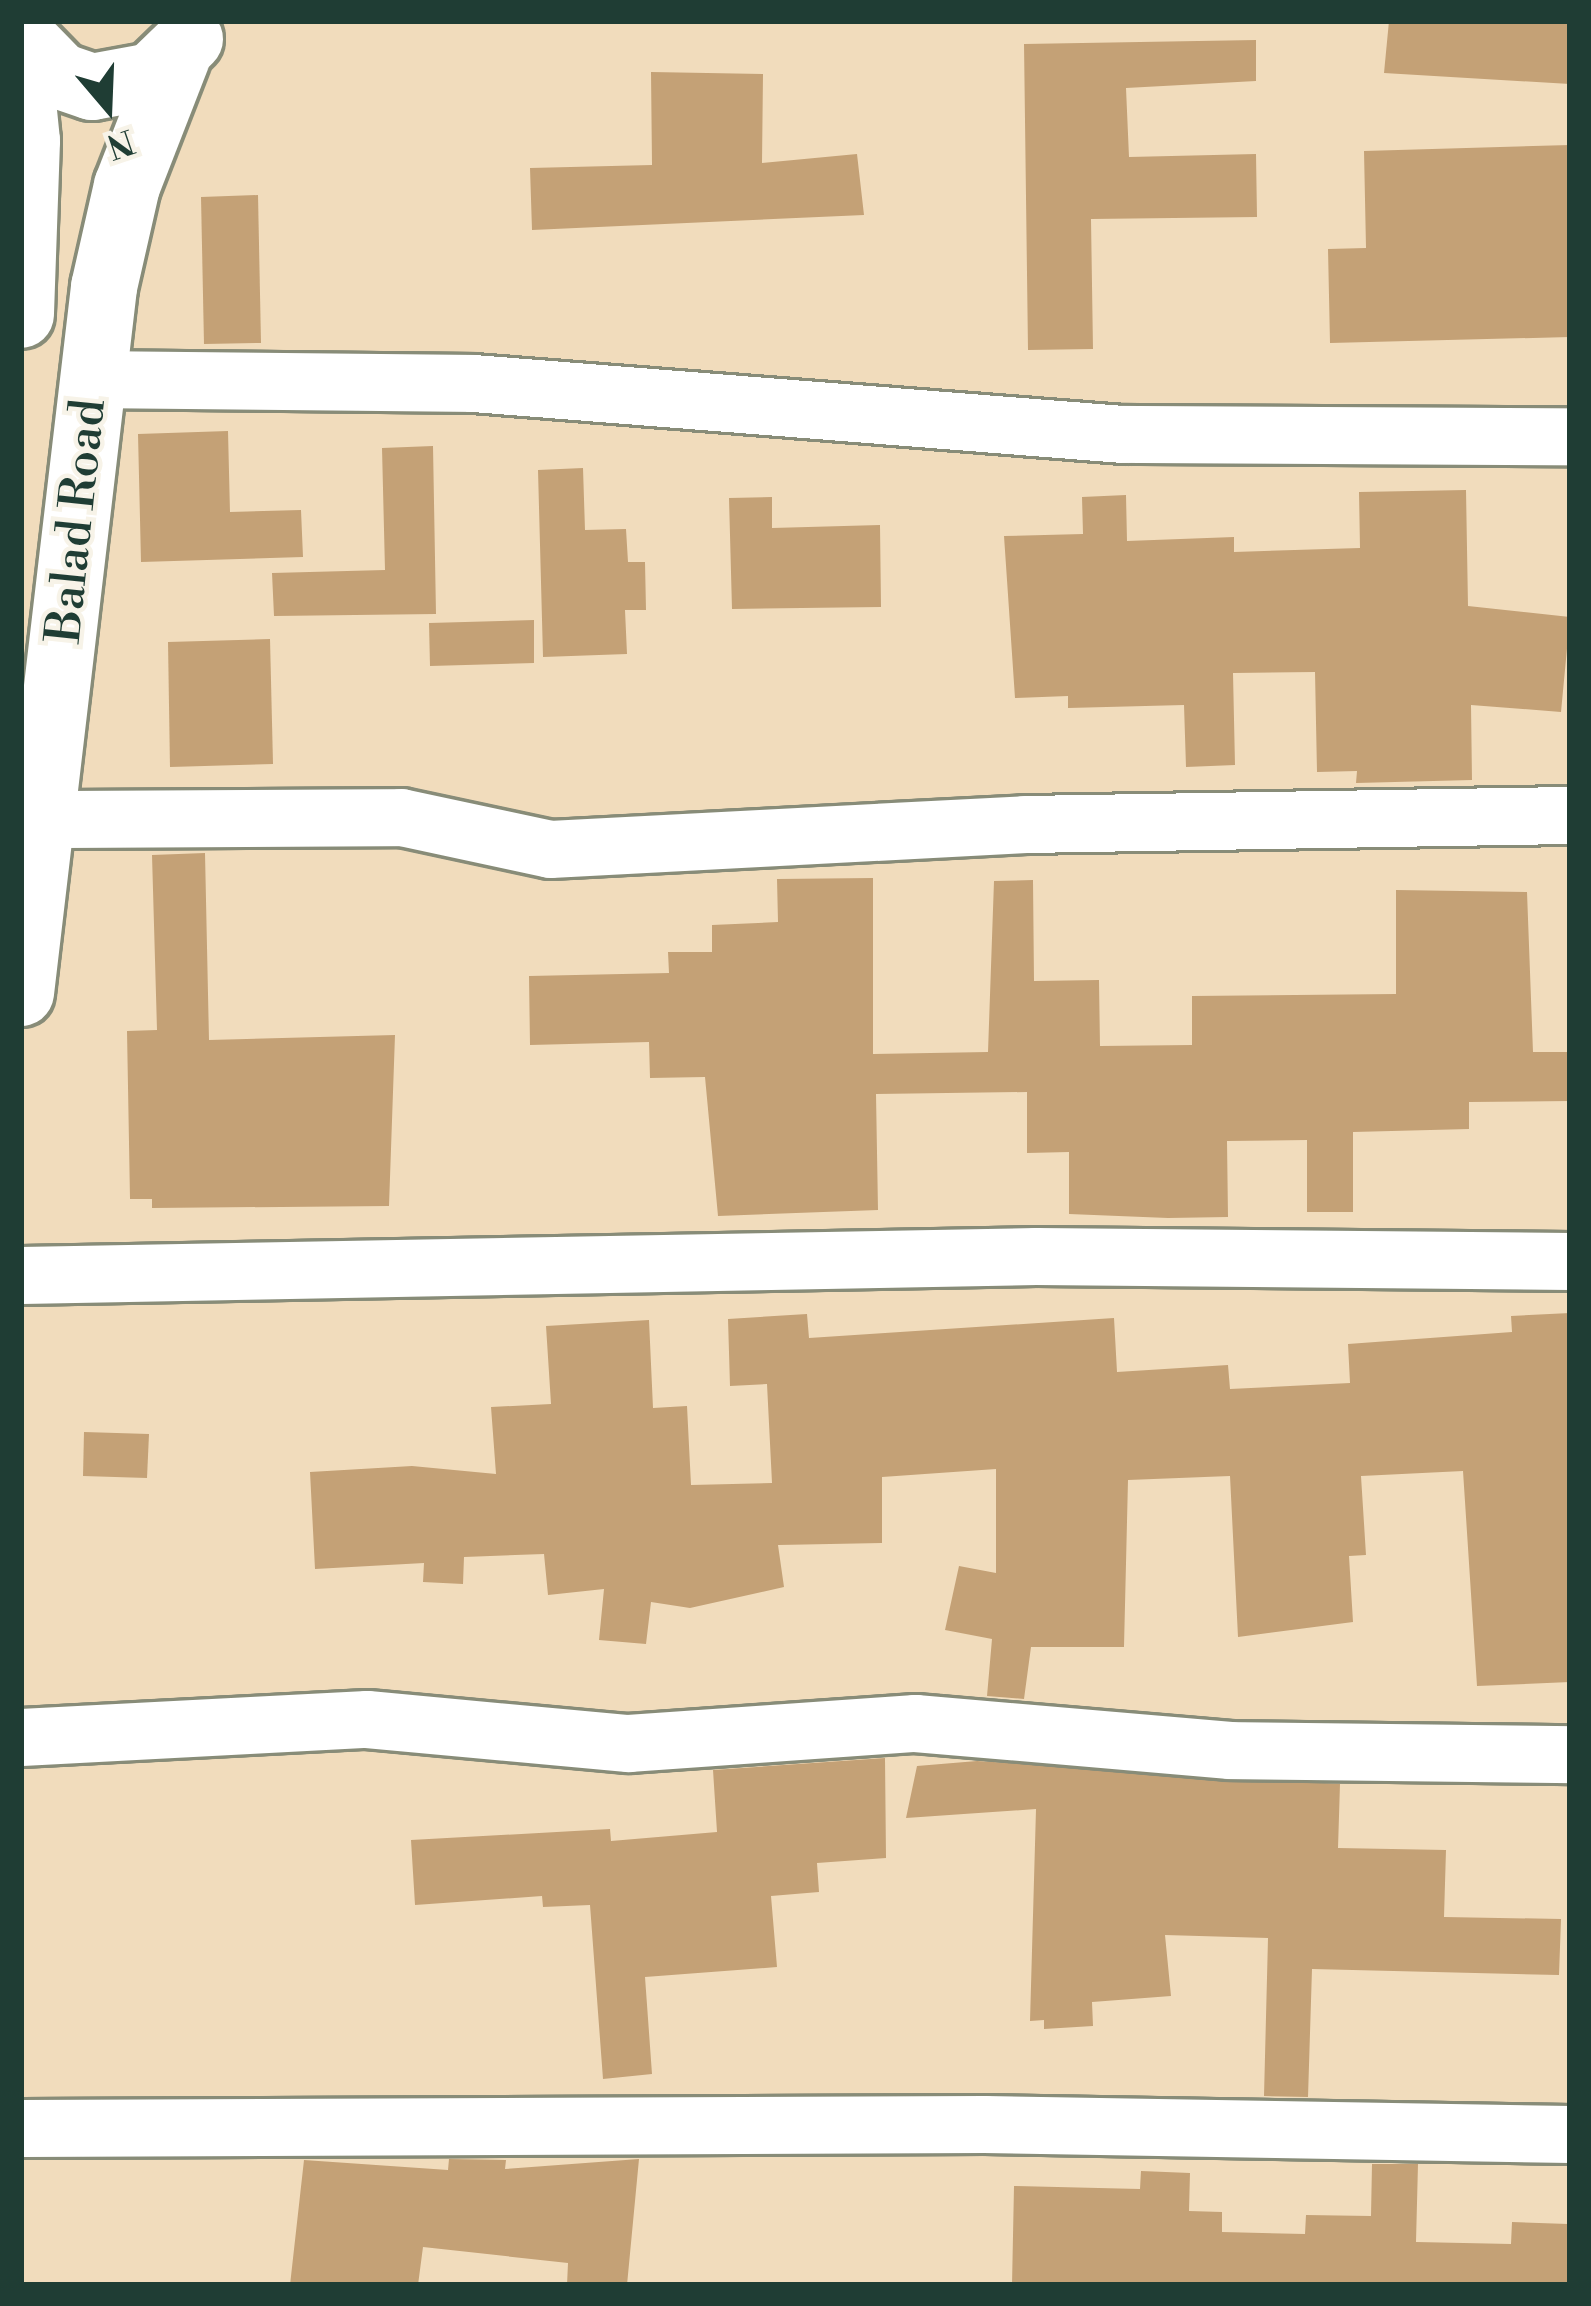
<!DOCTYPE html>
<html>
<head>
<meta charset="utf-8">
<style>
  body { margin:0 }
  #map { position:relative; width:1591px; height:2306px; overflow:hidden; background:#f1dcbc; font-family:"Libre Bodoni",serif }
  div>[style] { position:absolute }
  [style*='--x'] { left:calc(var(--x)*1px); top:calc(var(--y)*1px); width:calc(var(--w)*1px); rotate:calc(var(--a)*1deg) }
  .building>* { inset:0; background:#c4a176 }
  .roads { filter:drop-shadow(3px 0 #888c78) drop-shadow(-3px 0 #888c78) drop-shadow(0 3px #888c78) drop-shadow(0 -3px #888c78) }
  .street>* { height:57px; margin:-28.5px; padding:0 28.5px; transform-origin:28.5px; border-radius:28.5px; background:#fff }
  .highway>* { height:66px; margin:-33px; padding:0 33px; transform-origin:33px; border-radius:33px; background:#fff }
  span { translate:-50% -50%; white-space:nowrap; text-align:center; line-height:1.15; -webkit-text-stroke:9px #f7f3e8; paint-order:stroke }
  .street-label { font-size:48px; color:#1f3d34 }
  .frame { position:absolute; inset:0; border:24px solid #1f3d34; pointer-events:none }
  .north { position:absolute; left:48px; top:48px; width:120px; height:120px; -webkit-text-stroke:9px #f7f3e8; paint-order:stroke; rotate:161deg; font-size:33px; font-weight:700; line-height:48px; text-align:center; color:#1f3d34 }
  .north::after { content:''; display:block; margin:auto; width:42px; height:54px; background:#1f3d34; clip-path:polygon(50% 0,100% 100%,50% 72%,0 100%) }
</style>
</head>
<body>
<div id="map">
  <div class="building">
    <i style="clip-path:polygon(1389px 21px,1570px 21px,1570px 84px,1384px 73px)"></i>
    <i style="clip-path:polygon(1256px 40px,1256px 81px,1126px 88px,1129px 157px,1256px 154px,1257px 217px,1091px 219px,1093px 349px,1028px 350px,1024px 44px)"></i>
    <i style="clip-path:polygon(651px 72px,763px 74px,762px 163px,857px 154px,864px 215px,532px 230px,530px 168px,652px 165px)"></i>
    <i style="clip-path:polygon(1570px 145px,1570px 337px,1330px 343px,1328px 249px,1366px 248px,1364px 151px)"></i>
    <i style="clip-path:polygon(258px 195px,261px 343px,204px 344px,201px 197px)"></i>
    <i style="clip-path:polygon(228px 431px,230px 512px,301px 510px,303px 557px,141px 562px,138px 434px)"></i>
    <i style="clip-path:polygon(433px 446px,436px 614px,274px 616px,272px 573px,385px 570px,382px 448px)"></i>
    <i style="clip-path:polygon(583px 468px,585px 530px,626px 529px,628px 562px,645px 562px,646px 610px,625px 610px,627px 654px,543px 657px,538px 470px)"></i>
    <i style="clip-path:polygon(1466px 490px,1468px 606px,1570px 617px,1561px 712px,1471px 705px,1472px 780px,1356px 783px,1357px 771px,1317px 772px,1315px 672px,1233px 673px,1235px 765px,1186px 767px,1184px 705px,1068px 708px,1068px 696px,1015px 698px,1004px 536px,1083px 534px,1082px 497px,1126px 495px,1127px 541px,1234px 537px,1234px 552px,1360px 548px,1359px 492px)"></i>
    <i style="clip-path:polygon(772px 497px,772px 528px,880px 525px,881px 607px,732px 609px,729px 498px)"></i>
    <i style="clip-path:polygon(534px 620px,534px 663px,430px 666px,429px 623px)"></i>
    <i style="clip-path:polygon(270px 639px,273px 764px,170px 767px,168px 642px)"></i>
    <i style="clip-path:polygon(205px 853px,209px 1040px,395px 1035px,389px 1206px,152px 1208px,152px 1199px,130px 1199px,127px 1031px,157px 1030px,152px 855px)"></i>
    <i style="clip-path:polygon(873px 878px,873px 1054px,988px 1052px,994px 881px,1033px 880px,1034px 981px,1099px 980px,1100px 1046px,1192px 1045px,1192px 996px,1396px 994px,1396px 890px,1527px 892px,1533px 1052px,1570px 1052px,1570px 1101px,1469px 1102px,1469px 1129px,1353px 1132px,1353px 1212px,1307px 1212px,1307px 1140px,1227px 1141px,1228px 1217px,1168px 1218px,1069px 1214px,1069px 1152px,1027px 1153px,1027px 1092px,876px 1094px,878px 1210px,718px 1216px,705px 1077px,650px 1078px,649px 1042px,530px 1045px,529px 976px,669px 973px,668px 952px,712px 952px,712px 925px,778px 922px,777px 879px)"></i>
    <i style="clip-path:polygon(1570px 1313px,1570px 1682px,1477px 1686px,1463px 1471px,1361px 1476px,1366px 1555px,1349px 1556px,1353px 1622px,1238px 1637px,1230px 1476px,1128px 1480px,1124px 1647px,1031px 1647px,1024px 1699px,987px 1696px,992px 1639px,945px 1630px,959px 1566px,996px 1573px,996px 1469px,882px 1477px,882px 1543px,778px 1545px,784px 1587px,690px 1608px,651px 1602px,646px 1644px,599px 1640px,604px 1589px,548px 1595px,544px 1554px,464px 1557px,463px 1584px,423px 1582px,424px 1563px,315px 1569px,310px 1472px,412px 1466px,496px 1474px,491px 1407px,551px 1404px,546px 1326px,649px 1320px,653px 1408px,687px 1406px,691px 1485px,772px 1483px,767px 1384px,730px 1386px,728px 1319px,807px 1314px,809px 1338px,1114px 1318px,1117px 1372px,1228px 1365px,1230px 1389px,1350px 1383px,1348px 1344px,1512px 1332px,1511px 1316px)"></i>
    <i style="clip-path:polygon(84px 1432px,149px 1434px,147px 1478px,83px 1476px)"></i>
    <i style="clip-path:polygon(885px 1758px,886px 1858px,817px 1863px,819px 1892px,771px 1896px,777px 1967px,645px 1977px,652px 2074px,603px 2079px,590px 1905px,543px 1907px,542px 1896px,415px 1905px,411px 1840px,610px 1829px,611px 1841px,717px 1832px,713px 1770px)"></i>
    <i style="clip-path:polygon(977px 1761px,1340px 1784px,1338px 1848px,1446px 1850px,1444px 1917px,1561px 1919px,1559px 1975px,1312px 1969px,1308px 2097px,1264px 2096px,1268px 1938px,1165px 1935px,1171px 1996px,1092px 2002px,1093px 2026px,1044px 2029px,1044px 2020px,1030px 2021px,1036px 1809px,906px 1818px,917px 1766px)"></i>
    <i style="clip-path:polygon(449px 2159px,506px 2160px,505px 2169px,639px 2159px,627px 2285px,567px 2285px,568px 2263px,423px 2247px,418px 2285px,290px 2285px,304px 2160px,448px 2170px)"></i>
    <i style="clip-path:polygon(1372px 2164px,1418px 2164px,1416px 2242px,1511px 2244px,1512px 2222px,1568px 2224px,1570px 2285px,1012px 2285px,1014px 2186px,1140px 2189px,1141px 2171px,1190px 2173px,1189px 2211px,1222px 2212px,1222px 2232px,1305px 2234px,1306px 2215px,1371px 2216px)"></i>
  </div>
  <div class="roads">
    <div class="street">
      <i style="--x:93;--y:379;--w:380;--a:0.6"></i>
      <i style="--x:473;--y:383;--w:652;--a:4.49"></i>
      <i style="--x:1123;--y:434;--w:447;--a:0.3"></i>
      <i style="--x:46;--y:819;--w:355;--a:-0.3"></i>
      <i style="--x:401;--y:817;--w:152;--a:12.1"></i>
      <i style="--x:550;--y:849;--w:476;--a:-3"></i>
      <i style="--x:1025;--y:824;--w:545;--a:-0.95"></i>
      <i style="--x:21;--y:1275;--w:1015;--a:-1.07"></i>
      <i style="--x:1036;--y:1256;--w:534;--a:0.54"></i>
      <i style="--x:21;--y:1737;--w:346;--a:-3"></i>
      <i style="--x:367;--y:1719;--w:262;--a:5.3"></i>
      <i style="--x:628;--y:1743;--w:288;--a:-4"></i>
      <i style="--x:915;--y:1723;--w:316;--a:4.9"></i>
      <i style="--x:1230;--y:1750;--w:340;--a:0.7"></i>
      <i style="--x:21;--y:2128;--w:963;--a:-0.24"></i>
      <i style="--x:984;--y:2124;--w:586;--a:0.98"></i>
    </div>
    <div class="highway">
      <i style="--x:21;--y:36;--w:56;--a:45.7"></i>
      <i style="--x:60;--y:76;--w:34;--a:19"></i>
      <i style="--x:92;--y:87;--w:61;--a:-10.4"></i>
      <i style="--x:152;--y:76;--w:53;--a:-44.2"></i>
      <i style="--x:21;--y:82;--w:59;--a:84.2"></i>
      <i style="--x:27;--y:141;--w:174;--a:92"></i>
      <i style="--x:21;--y:993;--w:711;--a:-83.29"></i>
      <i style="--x:104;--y:287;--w:104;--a:-77.2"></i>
      <i style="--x:127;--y:186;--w:137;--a:-68.7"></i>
    </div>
  </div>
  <div class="street-label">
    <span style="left:78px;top:521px;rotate:-84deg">Balad Road</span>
  </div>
  <div class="frame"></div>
  <div class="north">N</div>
</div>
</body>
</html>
